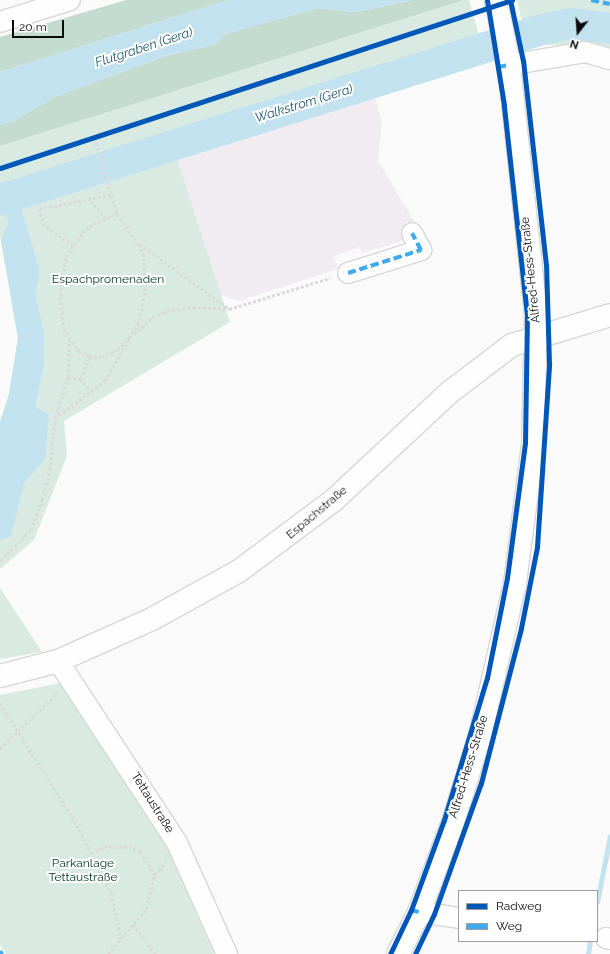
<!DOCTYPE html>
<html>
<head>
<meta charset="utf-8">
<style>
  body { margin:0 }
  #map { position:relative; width:610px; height:954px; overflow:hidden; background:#fafafa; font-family:Raleway,sans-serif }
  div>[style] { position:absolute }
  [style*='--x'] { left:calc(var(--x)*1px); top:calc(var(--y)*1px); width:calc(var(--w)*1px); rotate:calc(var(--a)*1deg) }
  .built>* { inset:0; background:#f1ecf1 }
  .green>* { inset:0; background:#d8eae1 }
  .forest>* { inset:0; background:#c4dbd0 }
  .water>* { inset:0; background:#c3e2ef }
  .stream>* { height:5px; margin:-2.5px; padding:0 2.5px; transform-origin:2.5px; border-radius:2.5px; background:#c3e2ef }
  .river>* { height:31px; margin:-15.5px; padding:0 15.5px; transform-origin:15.5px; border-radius:15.5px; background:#c3e2ef }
  .path>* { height:2.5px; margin-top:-1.25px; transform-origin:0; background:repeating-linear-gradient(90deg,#dbdadb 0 3px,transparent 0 5px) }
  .roads { filter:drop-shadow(1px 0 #d8d7d8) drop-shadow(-1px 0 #d8d7d8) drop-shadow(0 1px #d8d7d8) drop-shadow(0 -1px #d8d7d8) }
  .minor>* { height:20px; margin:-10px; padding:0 10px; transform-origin:10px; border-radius:10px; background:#fefefe }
  .tertiary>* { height:22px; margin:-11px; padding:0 11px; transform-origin:11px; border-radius:11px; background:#fefefe }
  .secondary>* { height:22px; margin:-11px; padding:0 11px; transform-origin:11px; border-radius:11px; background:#fefefe }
  .quiet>* { height:4px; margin-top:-2px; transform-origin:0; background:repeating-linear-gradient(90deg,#3fa9f5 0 8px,transparent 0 12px) }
  .cycleway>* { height:5px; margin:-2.5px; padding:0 2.5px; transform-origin:2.5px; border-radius:2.5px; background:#0057b8 }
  span { translate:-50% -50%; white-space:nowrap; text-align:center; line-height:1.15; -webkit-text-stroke:4px #fff; paint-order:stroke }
  .street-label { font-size:12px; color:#0c0b0c }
  .park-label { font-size:12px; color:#003724 }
  .water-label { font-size:13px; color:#1d5569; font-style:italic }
  .legend { position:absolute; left:458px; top:890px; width:140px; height:52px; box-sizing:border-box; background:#fff; border:1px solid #9e9d9e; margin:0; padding:5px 7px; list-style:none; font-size:12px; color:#0c0b0c }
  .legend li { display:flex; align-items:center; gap:8px; height:20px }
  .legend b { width:20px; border:1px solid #9e9d9e }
  .north { position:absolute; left:558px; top:12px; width:40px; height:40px; -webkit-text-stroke:3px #fff; paint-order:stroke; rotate:197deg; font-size:11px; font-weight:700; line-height:16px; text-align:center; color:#0c0b0c }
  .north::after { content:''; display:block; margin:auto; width:14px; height:18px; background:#0c0b0c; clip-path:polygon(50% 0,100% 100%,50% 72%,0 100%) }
  .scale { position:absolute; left:12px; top:20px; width:52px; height:18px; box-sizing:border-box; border:2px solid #0c0b0c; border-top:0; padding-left:5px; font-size:12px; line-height:14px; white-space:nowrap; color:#0c0b0c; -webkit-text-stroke:3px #fff; paint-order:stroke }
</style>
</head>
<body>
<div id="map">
  <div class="built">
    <i style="clip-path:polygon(374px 95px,382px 121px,378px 161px,420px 231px,406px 240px,362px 253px,360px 247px,334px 256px,338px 269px,239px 301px,220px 295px,177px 159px)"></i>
  </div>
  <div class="green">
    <i style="clip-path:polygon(464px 0,469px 0,480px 38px,0 190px,0 146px)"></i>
    <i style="clip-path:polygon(517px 0,610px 0,610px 53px,584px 45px,527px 45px)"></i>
    <i style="clip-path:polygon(177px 159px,230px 322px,64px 421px,67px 456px,34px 540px,0 569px,0 422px,9px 394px,18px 338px,0 236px,0 214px)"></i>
    <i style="clip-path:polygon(0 588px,42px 652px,0 659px)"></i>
    <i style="clip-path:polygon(61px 683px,169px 851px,214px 954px,6px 954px,0 944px,0 695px)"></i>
  </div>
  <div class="forest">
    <i style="clip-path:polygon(126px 0,228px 0,0 72px,0 37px)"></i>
    <i style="clip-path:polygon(413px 0,464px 0,0 146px,0 125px,15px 120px,54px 97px,165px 56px,216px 44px,224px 34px,318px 8px,355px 12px)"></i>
    <i style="clip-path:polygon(480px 38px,487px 40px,492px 56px,19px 207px,17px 194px,0 199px,0 190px)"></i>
  </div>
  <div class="water">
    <i style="clip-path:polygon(228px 0,413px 0,355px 12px,318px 8px,224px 34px,216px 44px,165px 56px,54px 97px,15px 120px,0 125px,0 72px)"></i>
    <i style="clip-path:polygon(17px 194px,40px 272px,35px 293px,44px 334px,44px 364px,35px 407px,49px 414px,45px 459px,24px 483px,11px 536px,0 540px,0 422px,9px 394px,18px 338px,1px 240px,9px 222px,0 208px,0 199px)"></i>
  </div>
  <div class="stream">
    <i style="--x:597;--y:902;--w:67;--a:-78.9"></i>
    <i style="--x:588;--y:954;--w:13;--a:-81"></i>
  </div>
  <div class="river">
    <i style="--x:0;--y:199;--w:571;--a:-17.42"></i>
    <i style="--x:545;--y:28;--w:25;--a:-11"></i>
    <i style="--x:570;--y:23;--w:40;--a:7.1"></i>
  </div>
  <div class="path">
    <i style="--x:95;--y:138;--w:79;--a:73.9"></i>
    <i style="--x:117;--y:214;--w:37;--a:54"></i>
    <i style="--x:139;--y:244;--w:15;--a:70"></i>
    <i style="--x:144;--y:258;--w:30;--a:86"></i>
    <i style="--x:146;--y:288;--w:36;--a:101"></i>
    <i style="--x:139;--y:323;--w:17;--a:123"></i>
    <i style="--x:130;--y:337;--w:18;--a:133"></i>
    <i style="--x:118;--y:350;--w:17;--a:156"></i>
    <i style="--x:102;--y:357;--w:12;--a:180"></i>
    <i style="--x:90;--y:357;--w:12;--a:-156"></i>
    <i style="--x:79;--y:352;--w:27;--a:-124"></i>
    <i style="--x:64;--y:330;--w:34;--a:-97"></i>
    <i style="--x:60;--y:296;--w:20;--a:-84"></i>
    <i style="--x:62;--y:276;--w:19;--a:-78"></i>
    <i style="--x:66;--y:257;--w:29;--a:-56"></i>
    <i style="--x:82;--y:233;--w:14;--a:-39"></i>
    <i style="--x:93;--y:224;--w:26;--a:-23"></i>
    <i style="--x:91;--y:201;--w:22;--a:51"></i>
    <i style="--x:140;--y:244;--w:110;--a:36.1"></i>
    <i style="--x:73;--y:246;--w:35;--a:-145"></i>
    <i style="--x:44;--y:226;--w:18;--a:-106"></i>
    <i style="--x:39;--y:209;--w:76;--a:-11.3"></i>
    <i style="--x:134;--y:334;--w:25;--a:-43"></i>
    <i style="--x:152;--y:317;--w:16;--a:-22"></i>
    <i style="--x:167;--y:311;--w:26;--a:-9"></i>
    <i style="--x:193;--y:307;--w:36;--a:3"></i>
    <i style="--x:229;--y:309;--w:106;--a:-17.1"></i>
    <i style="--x:68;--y:377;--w:12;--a:9"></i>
    <i style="--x:80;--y:379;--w:18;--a:45"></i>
    <i style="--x:80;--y:379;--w:24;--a:-66"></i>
    <i style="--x:55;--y:418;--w:62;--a:-36.5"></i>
    <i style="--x:105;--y:381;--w:48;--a:-60.3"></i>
    <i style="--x:0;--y:561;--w:44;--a:-45"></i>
    <i style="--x:31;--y:530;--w:32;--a:-70"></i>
    <i style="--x:42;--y:500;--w:31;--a:-75"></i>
    <i style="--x:50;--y:470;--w:52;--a:-84.5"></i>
    <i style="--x:55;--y:418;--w:43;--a:-72.4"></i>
    <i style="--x:68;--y:377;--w:37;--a:-88"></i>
    <i style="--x:0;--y:703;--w:144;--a:57.7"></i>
    <i style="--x:77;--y:825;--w:76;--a:63.4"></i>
    <i style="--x:111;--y:893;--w:49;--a:77.1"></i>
    <i style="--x:0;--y:749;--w:80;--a:-44.5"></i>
    <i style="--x:91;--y:853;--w:14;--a:-25"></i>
    <i style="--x:104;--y:847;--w:25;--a:-2"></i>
    <i style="--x:129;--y:846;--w:13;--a:29"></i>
    <i style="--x:140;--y:852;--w:27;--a:56"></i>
    <i style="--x:133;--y:924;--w:38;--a:53"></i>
    <i style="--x:108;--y:954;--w:59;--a:-49.8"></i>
    <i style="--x:146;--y:909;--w:36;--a:-76"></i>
    <i style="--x:155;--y:874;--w:16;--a:-47"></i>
  </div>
  <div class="roads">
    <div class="minor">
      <i style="--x:0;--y:22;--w:73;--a:-17.4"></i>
      <i style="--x:509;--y:65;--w:77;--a:-9.7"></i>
      <i style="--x:585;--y:52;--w:26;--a:16"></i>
      <i style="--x:348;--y:273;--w:77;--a:-17.5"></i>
      <i style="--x:421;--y:250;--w:19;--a:-118"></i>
      <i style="--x:58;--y:661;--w:217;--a:56.8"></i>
      <i style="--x:177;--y:843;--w:122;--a:65.8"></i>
      <i style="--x:419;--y:912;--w:40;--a:8.5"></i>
      <i style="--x:606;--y:938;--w:4;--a:14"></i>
    </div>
    <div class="tertiary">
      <i style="--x:0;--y:676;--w:60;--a:-14.5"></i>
      <i style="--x:58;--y:661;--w:103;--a:-24.1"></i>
      <i style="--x:152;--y:619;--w:99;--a:-28.9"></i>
      <i style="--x:239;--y:571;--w:119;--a:-36.8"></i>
      <i style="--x:334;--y:500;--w:158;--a:-43"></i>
      <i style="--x:450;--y:392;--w:78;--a:-37.2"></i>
      <i style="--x:512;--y:345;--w:102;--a:-17"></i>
    </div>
    <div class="secondary">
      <i style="--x:398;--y:954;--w:47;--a:-63.4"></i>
      <i style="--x:419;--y:912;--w:96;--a:-69.3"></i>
      <i style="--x:453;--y:822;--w:90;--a:-72.6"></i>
      <i style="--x:480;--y:736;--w:157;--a:-77.1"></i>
      <i style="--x:515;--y:583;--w:140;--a:-82.6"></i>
      <i style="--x:533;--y:444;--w:130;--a:-88.7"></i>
      <i style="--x:536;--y:314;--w:250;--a:-96.2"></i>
      <i style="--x:509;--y:65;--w:66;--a:-101.3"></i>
    </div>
  </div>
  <div class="quiet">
    <i style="--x:591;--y:0;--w:19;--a:12"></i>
    <i style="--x:498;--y:67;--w:11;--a:-10"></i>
    <i style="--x:348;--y:273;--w:77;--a:-17.5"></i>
    <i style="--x:421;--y:250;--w:19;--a:-118"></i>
    <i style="--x:411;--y:910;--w:8;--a:14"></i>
    <i style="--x:0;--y:951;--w:4;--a:56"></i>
  </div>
  <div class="cycleway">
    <i style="--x:0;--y:168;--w:539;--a:-18.17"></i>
    <i style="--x:390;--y:954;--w:49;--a:-64.5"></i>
    <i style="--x:411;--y:910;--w:96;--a:-69.9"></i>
    <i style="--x:444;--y:820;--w:148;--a:-73.2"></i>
    <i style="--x:487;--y:678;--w:102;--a:-78.7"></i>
    <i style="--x:507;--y:578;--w:136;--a:-82.4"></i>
    <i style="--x:525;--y:443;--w:128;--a:-89.1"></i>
    <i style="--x:527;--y:315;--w:211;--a:-96.3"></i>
    <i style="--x:504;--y:105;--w:106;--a:-99.2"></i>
    <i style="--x:415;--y:954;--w:44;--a:-64.6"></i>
    <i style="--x:434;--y:914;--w:139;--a:-70.3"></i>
    <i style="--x:481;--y:783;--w:160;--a:-75.5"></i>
    <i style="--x:521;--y:628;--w:83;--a:-78.8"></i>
    <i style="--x:537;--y:547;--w:183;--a:-86.2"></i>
    <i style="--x:549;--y:364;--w:99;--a:-91.7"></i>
    <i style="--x:546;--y:265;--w:205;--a:-96.4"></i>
    <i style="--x:523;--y:61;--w:62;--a:-102"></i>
  </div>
  <div class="street-label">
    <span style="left:531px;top:270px;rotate:-96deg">Alfred-Hess-Straße</span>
    <span style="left:317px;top:513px;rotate:-40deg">Espachstraße</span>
    <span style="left:469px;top:767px;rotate:-73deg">Alfred-Hess-Straße</span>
    <span style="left:152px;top:803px;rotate:58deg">Tettaustraße</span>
  </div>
  <div class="park-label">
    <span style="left:108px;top:280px">Espachpromenaden</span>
    <span style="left:83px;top:871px">Parkanlage<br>Tettaustraße</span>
  </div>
  <div class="water-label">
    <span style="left:144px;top:48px;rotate:-18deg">Flutgraben (Gera)</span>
    <span style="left:304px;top:104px;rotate:-17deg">Walkstrom (Gera)</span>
  </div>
  <ul class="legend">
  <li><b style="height:5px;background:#0057b8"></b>Radweg</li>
  <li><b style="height:5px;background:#3fa9f5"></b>Weg</li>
  </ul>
  <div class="north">N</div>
  <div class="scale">20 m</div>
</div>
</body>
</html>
